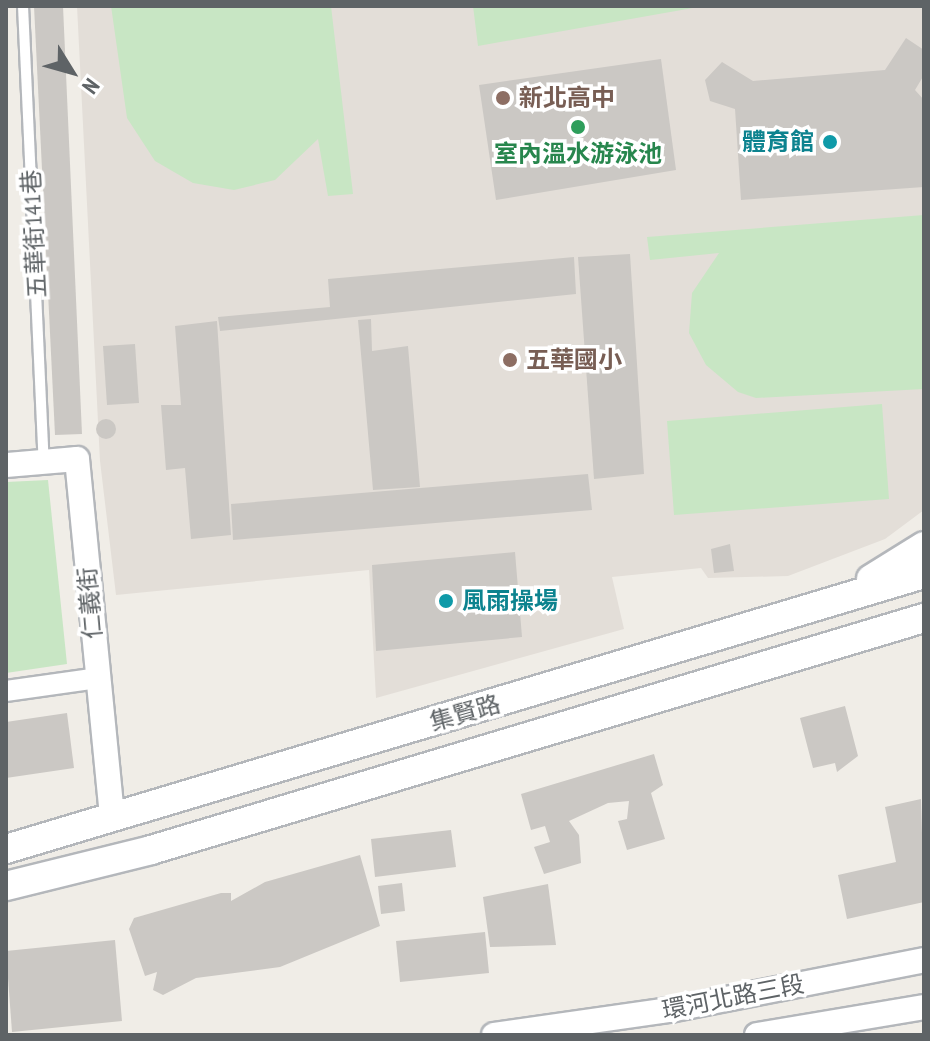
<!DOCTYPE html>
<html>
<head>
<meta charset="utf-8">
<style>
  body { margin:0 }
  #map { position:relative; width:930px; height:1041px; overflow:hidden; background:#f0ede7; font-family:"PT Sans Narrow","Noto Sans TC",sans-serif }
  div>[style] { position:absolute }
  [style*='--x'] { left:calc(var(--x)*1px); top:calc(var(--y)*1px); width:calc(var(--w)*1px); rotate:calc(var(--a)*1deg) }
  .education>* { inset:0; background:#e3ded8 }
  .green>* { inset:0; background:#c8e6c4 }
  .building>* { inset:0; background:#cbc8c4 }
  .round { border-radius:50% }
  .roads { filter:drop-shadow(2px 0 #b4b7bb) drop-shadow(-2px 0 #b4b7bb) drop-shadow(0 2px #b4b7bb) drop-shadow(0 -2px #b4b7bb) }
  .service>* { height:10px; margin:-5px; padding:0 5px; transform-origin:5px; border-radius:5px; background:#fff }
  .minor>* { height:20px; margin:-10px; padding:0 10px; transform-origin:10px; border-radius:10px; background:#fff }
  .tertiary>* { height:24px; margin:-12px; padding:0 12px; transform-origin:12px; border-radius:12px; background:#fff }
  .secondary>* { height:28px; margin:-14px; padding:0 14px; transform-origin:14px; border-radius:14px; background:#fff }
  .dots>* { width:22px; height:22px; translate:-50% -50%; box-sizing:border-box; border:4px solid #fff; border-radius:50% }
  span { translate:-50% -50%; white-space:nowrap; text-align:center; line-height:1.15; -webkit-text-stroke:7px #fff; paint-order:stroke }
  .education-label { font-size:24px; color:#785e54; font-weight:700 }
  .left { translate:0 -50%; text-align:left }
  .culture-label { font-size:24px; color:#0d838f; font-weight:700 }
  .right { translate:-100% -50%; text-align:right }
  .leisure-label { font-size:24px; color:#27864d; font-weight:700 }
  .street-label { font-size:24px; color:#5e6366 }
  .frame { position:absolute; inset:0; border:8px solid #5e6366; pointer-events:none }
  .north { position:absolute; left:32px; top:32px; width:80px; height:80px; -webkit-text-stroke:6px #fff; paint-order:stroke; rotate:127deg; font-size:22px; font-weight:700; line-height:32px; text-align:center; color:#5e6366 }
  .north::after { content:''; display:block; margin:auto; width:28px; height:36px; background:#5e6366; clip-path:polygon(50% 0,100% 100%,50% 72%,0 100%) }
</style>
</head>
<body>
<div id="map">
  <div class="education">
    <i style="clip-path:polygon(77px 6px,924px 6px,924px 510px,885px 539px,788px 576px,708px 578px,701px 568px,612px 577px,624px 629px,376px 698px,369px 570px,116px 595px,100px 461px)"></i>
  </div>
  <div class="green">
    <i style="clip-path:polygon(111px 6px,331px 6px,353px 194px,328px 196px,318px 139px,275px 180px,234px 190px,193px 183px,155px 161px,127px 118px)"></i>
    <i style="clip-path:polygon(473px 6px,704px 6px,478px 46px)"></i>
    <i style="clip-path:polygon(924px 215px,924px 389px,756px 398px,738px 392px,706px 365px,689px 333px,692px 293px,719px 253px,650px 260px,647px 237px)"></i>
    <i style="clip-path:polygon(882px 404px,889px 499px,674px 515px,667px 421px)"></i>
    <i style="clip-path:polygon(48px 480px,67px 664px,6px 673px,6px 482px)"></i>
  </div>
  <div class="building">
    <i style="clip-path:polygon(34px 6px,63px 6px,82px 434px,55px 435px)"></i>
    <i style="clip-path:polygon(906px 38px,924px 50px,924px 75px,915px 90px,924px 100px,924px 187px,741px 200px,735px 109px,710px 101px,705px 80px,722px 62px,753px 81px,885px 70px)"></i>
    <i style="clip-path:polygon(661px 59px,676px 170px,496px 200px,479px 85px)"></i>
    <i style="clip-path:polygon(630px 254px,644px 474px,594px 479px,578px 257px)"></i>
    <i style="clip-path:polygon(574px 257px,576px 294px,220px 331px,218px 317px,330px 307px,328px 279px)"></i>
    <i style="clip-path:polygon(371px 319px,372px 351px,408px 346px,420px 487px,373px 490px,358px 320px)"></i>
    <i style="clip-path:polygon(217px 321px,231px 535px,191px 539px,185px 468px,166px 470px,161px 405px,181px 405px,175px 326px)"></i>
    <i style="clip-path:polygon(135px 344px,139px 403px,107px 405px,103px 346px)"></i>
    <i class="round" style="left:96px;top:419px;width:20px;height:20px"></i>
    <i style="clip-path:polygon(588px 474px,592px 510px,233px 540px,231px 504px)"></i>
    <i style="clip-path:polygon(730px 544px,734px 571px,714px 573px,711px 549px)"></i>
    <i style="clip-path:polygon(515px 552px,522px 637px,376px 651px,372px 565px)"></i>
    <i style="clip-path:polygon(845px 706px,858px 756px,837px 772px,835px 763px,813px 768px,800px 718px)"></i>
    <i style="clip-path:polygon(67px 713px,74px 768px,6px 778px,6px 722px)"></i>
    <i style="clip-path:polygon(654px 754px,663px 785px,651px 793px,665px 839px,627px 850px,618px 821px,627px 819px,629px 801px,608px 803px,569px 821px,579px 835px,581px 863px,544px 874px,534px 847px,550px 842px,545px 826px,531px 830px,521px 794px)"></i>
    <i style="clip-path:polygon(921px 799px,924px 902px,847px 919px,838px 875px,896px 862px,885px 807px)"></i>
    <i style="clip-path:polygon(451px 830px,456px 867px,375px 877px,371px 839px)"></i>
    <i style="clip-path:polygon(360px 855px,380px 926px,280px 967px,196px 978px,163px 995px,153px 990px,157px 972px,145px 976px,129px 929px,134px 918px,221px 893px,231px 893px,231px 901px,265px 882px)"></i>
    <i style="clip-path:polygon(402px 883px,405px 911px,381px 914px,378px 886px)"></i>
    <i style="clip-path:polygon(548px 884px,556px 945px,490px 947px,483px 897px)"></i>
    <i style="clip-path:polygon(485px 932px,489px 973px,400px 982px,396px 941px)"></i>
    <i style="clip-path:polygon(115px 940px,122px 1021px,12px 1032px,6px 951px)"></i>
  </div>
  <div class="roads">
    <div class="service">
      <i style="--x:23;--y:6;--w:456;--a:87.4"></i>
    </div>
    <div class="minor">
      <i style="--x:6;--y:691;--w:93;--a:-8"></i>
    </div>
    <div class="tertiary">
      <i style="--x:6;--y:465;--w:71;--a:-4.8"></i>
      <i style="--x:77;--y:459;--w:361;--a:84.4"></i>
      <i style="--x:494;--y:1035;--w:178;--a:-8.1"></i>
      <i style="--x:670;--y:1010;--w:259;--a:-11.1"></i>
      <i style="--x:757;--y:1035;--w:169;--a:-9.5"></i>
    </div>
    <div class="secondary">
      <i style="--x:871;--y:579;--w:62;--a:-31.9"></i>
      <i style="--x:6;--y:849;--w:958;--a:-16.68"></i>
      <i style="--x:6;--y:886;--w:149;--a:-13.9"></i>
      <i style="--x:151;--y:850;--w:807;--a:-16.71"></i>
    </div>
  </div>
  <div class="dots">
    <i style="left:503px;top:98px;background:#8d6e63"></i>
    <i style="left:578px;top:127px;background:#2e9e5b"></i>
    <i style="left:830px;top:142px;background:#0f9aa8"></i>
    <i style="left:510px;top:360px;background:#8d6e63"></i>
    <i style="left:446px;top:601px;background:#0f9aa8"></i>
  </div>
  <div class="education-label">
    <span class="left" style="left:519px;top:98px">新北高中</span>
    <span class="left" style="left:526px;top:360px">五華國小</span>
  </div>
  <div class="culture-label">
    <span class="right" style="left:814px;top:142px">體育館</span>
    <span class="left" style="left:462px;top:601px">風雨操場</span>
  </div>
  <div class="leisure-label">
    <span style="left:578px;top:154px">室內溫水游泳池</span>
  </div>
  <div class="street-label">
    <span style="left:34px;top:234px;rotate:-93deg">五華街141巷</span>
    <span style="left:90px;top:603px;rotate:-95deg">仁義街</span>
    <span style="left:465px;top:713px;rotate:-16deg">集賢路</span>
    <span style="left:733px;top:997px;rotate:-11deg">環河北路三段</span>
  </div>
  <div class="frame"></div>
  <div class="north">N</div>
</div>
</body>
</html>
